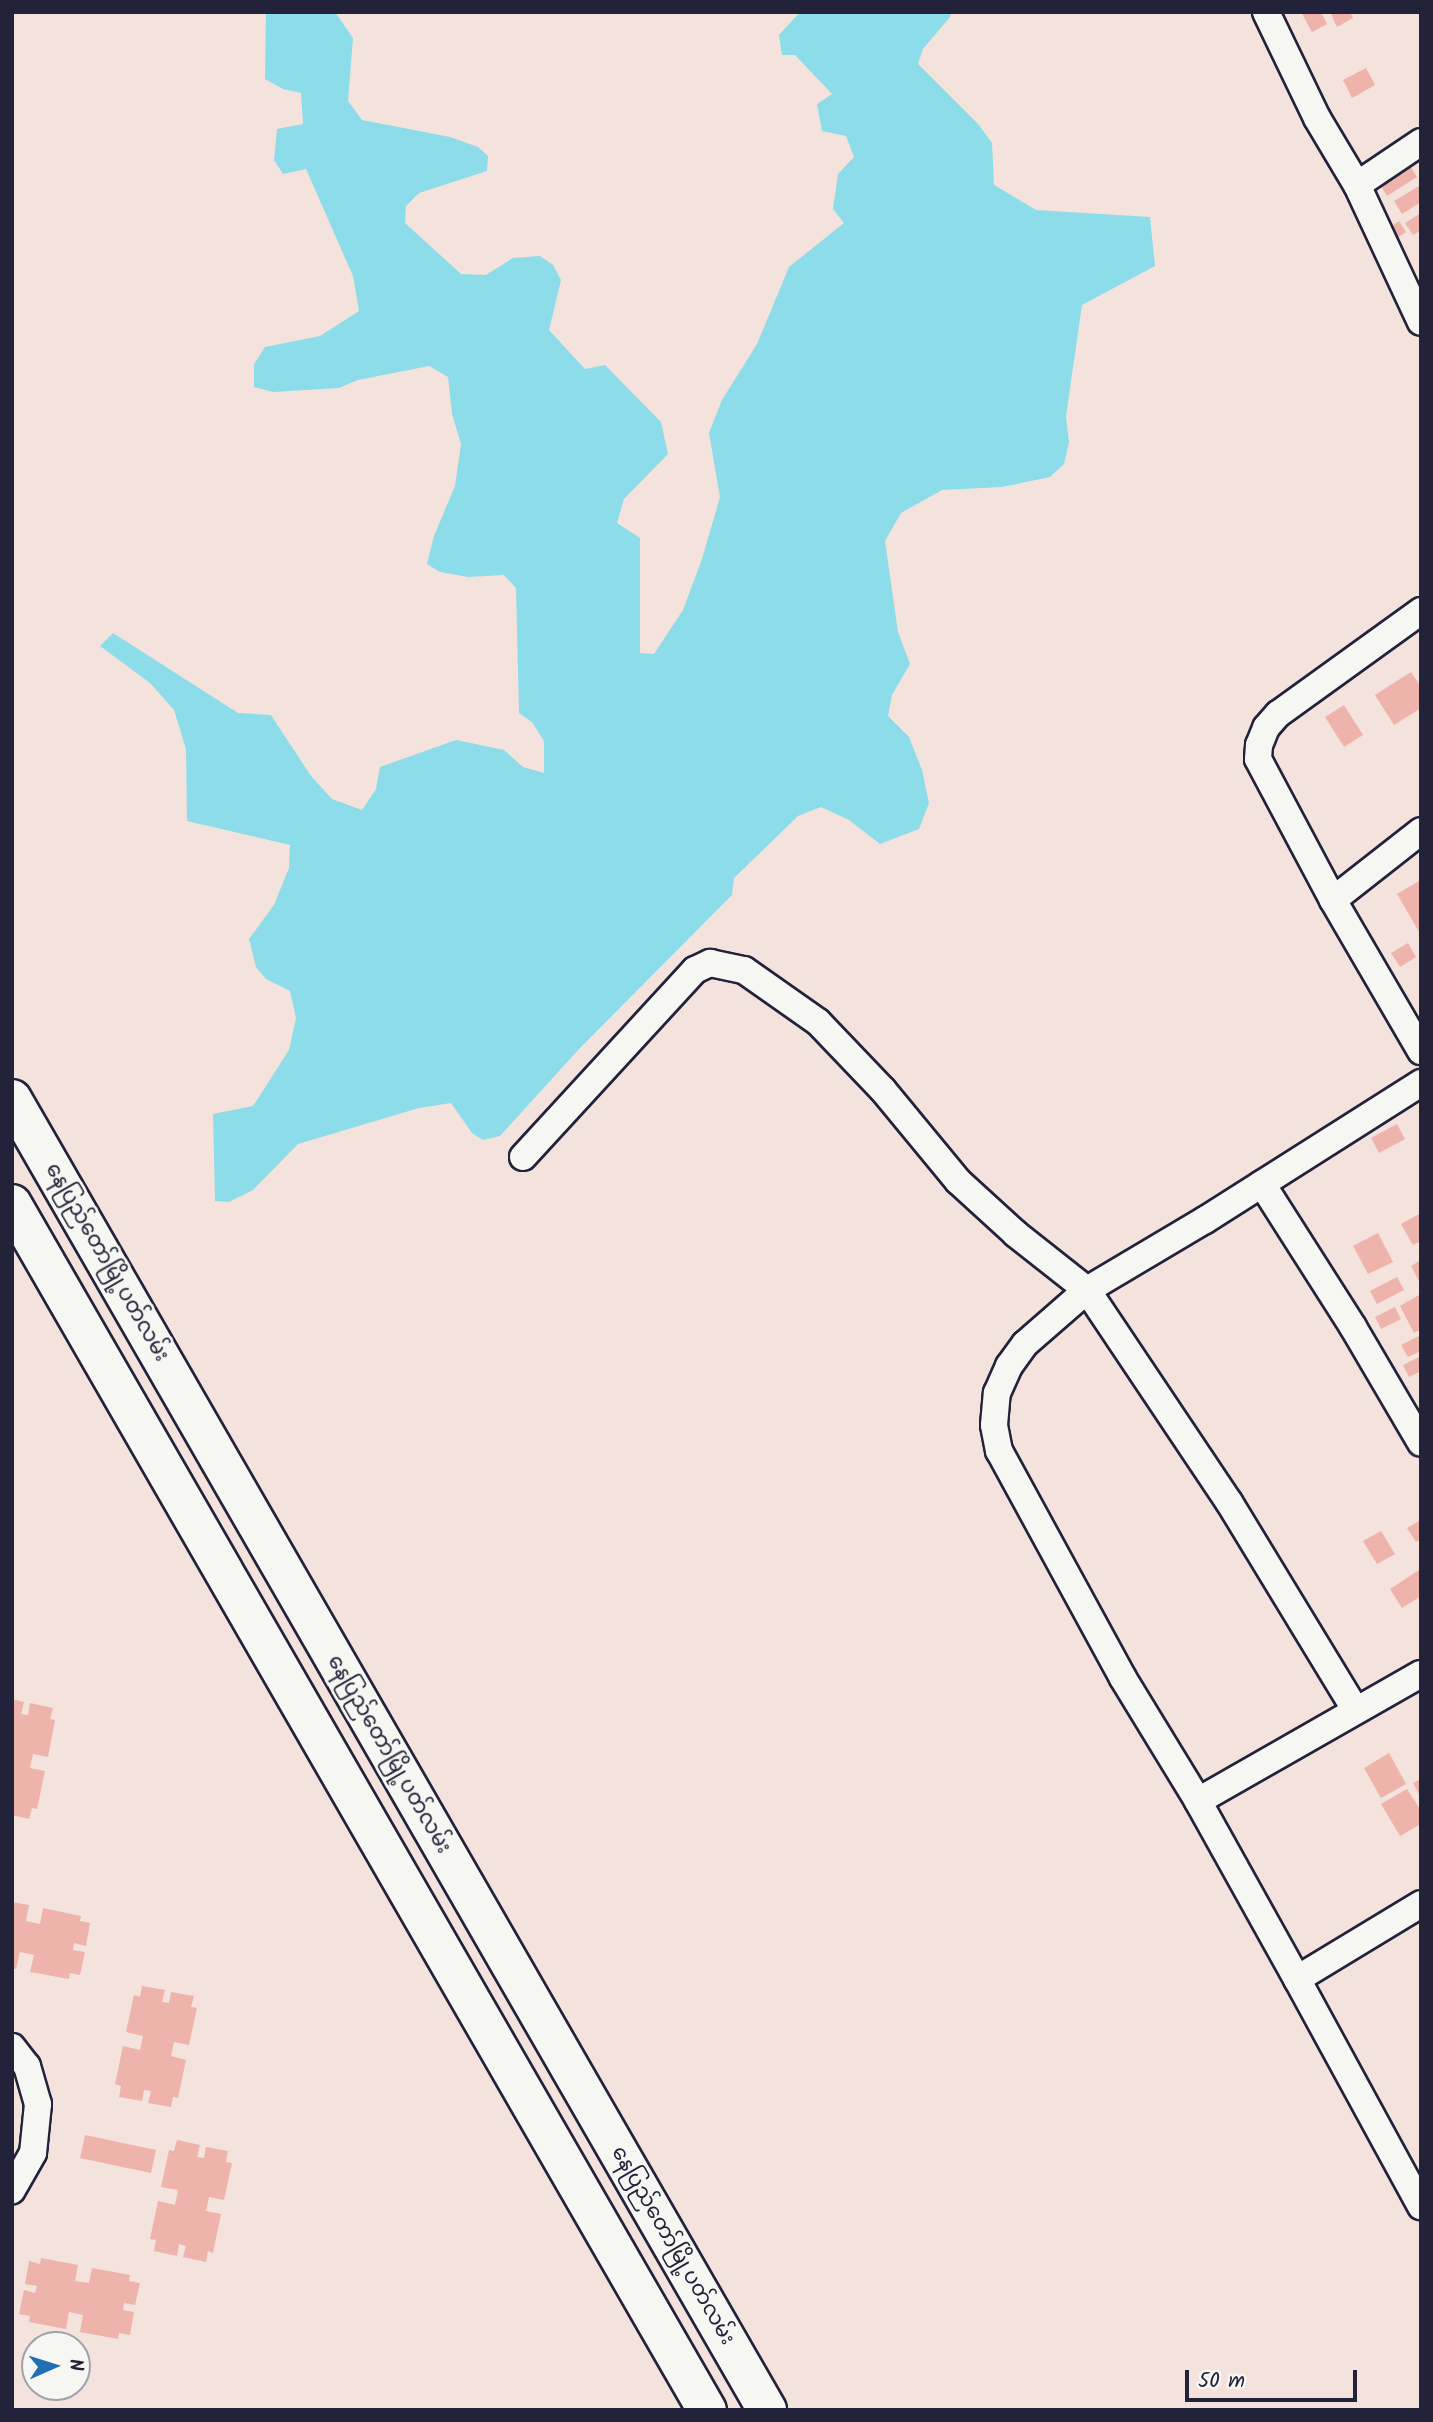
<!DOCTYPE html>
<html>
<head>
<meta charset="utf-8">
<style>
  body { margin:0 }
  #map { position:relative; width:1433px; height:2422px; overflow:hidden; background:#f4e2dd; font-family:Kalam,"Noto Sans Myanmar",sans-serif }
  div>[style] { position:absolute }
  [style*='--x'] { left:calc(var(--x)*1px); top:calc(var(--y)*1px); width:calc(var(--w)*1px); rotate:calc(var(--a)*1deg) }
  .water>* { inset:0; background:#8ddce9 }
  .building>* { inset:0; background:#eeb3ab }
  .roads { filter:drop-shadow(2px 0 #22223b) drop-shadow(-2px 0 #22223b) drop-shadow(0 2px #22223b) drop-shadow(0 -2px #22223b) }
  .street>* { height:26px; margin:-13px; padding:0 13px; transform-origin:13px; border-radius:13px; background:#f6f6f2 }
  .primary>* { height:38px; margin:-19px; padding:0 19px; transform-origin:19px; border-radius:19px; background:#f6f6f2 }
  span { translate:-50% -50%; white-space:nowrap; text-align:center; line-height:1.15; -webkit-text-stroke:5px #f6f6f2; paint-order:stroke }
  .street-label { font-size:21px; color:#22223b }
  .frame { position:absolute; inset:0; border:14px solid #22223b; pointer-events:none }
  .north { position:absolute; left:21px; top:2331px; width:70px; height:70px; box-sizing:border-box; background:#f6f6f2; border:2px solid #a1a1a9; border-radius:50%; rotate:87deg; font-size:19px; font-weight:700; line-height:28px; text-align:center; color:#22223b }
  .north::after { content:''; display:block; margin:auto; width:24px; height:32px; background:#1f6fb2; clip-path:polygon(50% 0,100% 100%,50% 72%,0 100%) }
  .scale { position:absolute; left:1185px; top:2370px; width:172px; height:32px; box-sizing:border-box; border:4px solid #22223b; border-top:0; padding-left:9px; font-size:21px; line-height:24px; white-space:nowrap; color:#22223b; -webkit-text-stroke:5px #f6f6f2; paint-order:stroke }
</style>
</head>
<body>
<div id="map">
  <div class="water">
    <i style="clip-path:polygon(266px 12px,335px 12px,353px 38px,348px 101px,362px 120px,450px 137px,478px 147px,488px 156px,487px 171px,419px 193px,406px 206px,405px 223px,461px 274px,486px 275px,513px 258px,540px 256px,553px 265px,561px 280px,549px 330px,585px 369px,605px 365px,661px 422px,668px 454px,624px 499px,617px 523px,640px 538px,640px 653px,654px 654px,683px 610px,702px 559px,720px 497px,709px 433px,722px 400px,757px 344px,789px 267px,844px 223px,833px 209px,838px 174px,854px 157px,846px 136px,822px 131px,817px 104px,832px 94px,795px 55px,782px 55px,779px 35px,800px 12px,951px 12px,950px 17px,923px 49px,918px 64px,979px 125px,992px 143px,994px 185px,1036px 210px,1150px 217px,1155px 266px,1082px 305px,1066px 416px,1069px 442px,1064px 464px,1050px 477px,1002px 487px,942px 490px,901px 513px,885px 541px,898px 632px,910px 664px,892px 695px,888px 716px,909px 737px,922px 770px,929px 803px,919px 829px,880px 844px,849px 820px,821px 807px,798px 816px,734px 878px,732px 895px,579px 1049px,500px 1136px,483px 1140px,472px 1133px,451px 1103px,419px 1108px,298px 1144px,253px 1190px,229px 1202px,215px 1201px,213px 1114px,253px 1106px,289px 1050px,296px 1018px,290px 991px,266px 979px,256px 967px,249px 939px,274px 905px,289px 868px,290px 845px,187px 821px,186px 749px,174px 710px,150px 683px,100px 646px,113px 633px,238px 713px,271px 715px,311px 776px,332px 799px,362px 810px,376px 789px,380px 767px,456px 740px,504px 750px,523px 767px,544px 773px,544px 741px,532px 722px,519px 713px,516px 588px,504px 575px,468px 577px,440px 572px,427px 564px,434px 536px,455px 486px,461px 444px,452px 414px,448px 377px,429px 366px,358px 380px,339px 388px,273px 392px,254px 387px,254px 364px,265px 347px,320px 336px,359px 311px,353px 276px,306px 169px,283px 174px,274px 160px,277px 129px,303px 124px,301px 93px,283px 89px,265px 79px)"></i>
  </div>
  <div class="building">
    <i style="clip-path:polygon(1301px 12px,1321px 12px,1327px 24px,1312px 32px)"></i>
    <i style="clip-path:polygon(1330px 12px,1350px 12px,1353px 18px,1337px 27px)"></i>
    <i style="clip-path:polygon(1366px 68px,1375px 85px,1352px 98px,1343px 80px)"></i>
    <i style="clip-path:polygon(1411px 167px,1417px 177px,1387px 196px,1381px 186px)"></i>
    <i style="clip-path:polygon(1419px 186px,1421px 202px,1402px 214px,1394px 201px)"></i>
    <i style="clip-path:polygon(1421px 213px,1421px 230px,1413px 235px,1405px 223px)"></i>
    <i style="clip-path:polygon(1399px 221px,1406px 232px,1391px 242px,1384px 231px)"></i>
    <i style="clip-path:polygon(1411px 672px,1421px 687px,1421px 708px,1394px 725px,1375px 695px)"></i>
    <i style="clip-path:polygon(1344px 705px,1363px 735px,1344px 747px,1325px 717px)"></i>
    <i style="clip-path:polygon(1421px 880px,1421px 935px,1397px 894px)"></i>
    <i style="clip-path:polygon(1408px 943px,1416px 957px,1400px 967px,1391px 953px)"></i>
    <i style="clip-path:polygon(1397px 1124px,1405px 1139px,1379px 1153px,1371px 1138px)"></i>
    <i style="clip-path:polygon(1421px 1213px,1421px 1241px,1413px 1245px,1401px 1224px)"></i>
    <i style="clip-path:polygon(1378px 1233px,1393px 1262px,1368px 1274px,1353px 1246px)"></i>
    <i style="clip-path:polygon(1421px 1260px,1421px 1285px,1411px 1266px)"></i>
    <i style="clip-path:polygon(1397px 1277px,1404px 1290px,1377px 1304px,1370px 1291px)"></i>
    <i style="clip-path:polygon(1419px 1295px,1421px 1329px,1414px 1333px,1400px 1306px)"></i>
    <i style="clip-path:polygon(1395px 1307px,1401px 1319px,1381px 1329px,1375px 1317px)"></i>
    <i style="clip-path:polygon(1421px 1335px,1421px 1351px,1408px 1357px,1401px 1345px)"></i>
    <i style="clip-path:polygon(1421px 1356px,1421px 1371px,1409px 1377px,1403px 1365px)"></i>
    <i style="clip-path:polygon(1421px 1520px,1421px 1539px,1416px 1542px,1407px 1528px)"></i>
    <i style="clip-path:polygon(1381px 1531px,1395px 1554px,1377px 1564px,1363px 1541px)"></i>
    <i style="clip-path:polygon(1419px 1570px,1421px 1596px,1402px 1608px,1390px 1589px)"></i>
    <i style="clip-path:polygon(12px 1699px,24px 1702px,21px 1714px,28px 1715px,30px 1703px,53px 1708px,50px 1719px,55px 1720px,48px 1757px,33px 1754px,30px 1768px,45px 1771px,37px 1809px,32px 1808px,29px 1819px,12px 1815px)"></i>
    <i style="clip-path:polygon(1389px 1753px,1406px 1784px,1381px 1798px,1364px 1768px)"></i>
    <i style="clip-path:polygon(1421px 1779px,1421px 1798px,1413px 1783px)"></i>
    <i style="clip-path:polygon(1407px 1789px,1421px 1811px,1421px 1824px,1400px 1836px,1381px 1804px)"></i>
    <i style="clip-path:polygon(12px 1902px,29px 1905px,26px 1921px,40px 1924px,43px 1908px,81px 1916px,80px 1921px,90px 1923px,86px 1946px,74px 1943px,73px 1950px,85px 1952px,80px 1975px,70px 1973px,69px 1979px,30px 1972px,34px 1955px,20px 1952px,16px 1969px,12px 1968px)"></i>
    <i style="clip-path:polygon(142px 1986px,165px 1990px,162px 2002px,169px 2003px,171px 1992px,194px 1996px,191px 2007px,197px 2008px,189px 2045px,174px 2042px,171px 2056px,186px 2060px,178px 2098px,173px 2097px,171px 2107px,148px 2103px,151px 2091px,144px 2090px,142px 2101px,119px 2097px,121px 2086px,115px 2084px,123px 2046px,140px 2050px,143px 2036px,126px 2032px,134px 1995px,140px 1997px)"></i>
    <i style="clip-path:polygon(85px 2135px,156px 2150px,151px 2173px,80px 2158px)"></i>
    <i style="clip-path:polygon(177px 2140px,200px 2145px,197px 2157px,204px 2158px,206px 2147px,228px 2151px,226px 2162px,232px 2163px,224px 2200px,209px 2197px,206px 2211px,221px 2214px,213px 2253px,208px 2251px,206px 2262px,183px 2257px,186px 2246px,179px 2244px,177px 2256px,154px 2251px,156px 2240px,150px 2239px,158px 2201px,175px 2205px,178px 2190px,161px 2187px,169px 2150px,174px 2151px)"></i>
    <i style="clip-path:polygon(41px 2258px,78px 2265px,75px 2281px,89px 2283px,92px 2268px,130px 2275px,129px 2281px,140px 2283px,135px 2305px,124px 2303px,123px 2310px,134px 2312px,130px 2335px,119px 2333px,118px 2339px,80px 2332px,83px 2315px,69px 2312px,66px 2329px,29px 2322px,30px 2316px,19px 2314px,24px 2290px,35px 2293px,37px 2286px,25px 2284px,29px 2261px,40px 2264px)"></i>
  </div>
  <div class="roads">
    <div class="street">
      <i style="--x:1266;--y:12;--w:118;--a:64.3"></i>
      <i style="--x:1317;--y:118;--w:78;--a:59.2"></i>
      <i style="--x:1421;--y:142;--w:77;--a:146.1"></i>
      <i style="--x:1357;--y:185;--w:151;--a:65"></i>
      <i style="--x:1421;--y:611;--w:176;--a:144.2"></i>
      <i style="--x:1278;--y:714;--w:18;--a:131"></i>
      <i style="--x:1266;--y:728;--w:18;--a:112"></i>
      <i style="--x:1259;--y:745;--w:14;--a:94"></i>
      <i style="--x:1258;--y:759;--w:160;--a:62"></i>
      <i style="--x:1333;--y:900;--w:175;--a:59.8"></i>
      <i style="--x:1333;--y:900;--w:112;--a:-38.1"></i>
      <i style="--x:523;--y:1157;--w:254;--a:-47.4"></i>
      <i style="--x:695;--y:970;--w:17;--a:-25"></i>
      <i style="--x:710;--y:963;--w:35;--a:12"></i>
      <i style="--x:744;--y:970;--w:90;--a:35.1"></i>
      <i style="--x:818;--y:1022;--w:94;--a:46.3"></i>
      <i style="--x:883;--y:1090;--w:118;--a:50.5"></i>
      <i style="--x:958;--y:1181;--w:79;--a:42.4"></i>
      <i style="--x:1016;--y:1234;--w:90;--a:38.3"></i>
      <i style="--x:1087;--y:1290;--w:255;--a:56.2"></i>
      <i style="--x:1229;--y:1502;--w:242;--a:58.7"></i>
      <i style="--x:1262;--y:1184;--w:169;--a:57.5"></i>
      <i style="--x:1353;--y:1327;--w:134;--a:59.6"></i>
      <i style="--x:1198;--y:1801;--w:257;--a:-29.7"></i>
      <i style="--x:1421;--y:1904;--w:145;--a:148.8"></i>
      <i style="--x:1297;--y:1979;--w:259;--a:61.4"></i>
      <i style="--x:1297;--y:1979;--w:204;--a:-119.1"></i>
      <i style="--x:1198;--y:1801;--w:144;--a:-121.4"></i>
      <i style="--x:1123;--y:1678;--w:259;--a:-118.6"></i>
      <i style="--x:999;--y:1451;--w:26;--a:-101"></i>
      <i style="--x:994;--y:1425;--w:32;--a:-85"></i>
      <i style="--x:997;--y:1393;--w:30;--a:-66"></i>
      <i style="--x:1009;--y:1366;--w:27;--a:-54"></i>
      <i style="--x:1025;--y:1344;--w:82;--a:-41.1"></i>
      <i style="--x:1087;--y:1290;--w:137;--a:-30.7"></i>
      <i style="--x:1205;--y:1220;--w:256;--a:-32.4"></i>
      <i style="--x:12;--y:2047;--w:24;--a:52"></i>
      <i style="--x:27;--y:2066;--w:40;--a:74"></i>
      <i style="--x:38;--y:2104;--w:49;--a:95.8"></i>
      <i style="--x:33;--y:2153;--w:43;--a:119.6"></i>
    </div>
    <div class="primary">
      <i style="--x:12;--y:1099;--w:1513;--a:60.06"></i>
      <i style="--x:12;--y:1204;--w:1392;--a:60.05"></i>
    </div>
  </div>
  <div class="street-label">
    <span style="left:106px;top:1263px;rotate:60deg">နေပြည်တော်မြို့ပတ်လမ်း</span>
    <span style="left:388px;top:1755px;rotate:60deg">နေပြည်တော်မြို့ပတ်လမ်း</span>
    <span style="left:672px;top:2246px;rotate:60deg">နေပြည်တော်မြို့ပတ်လမ်း</span>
  </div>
  <div class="frame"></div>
  <div class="north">N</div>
  <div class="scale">50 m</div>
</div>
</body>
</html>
